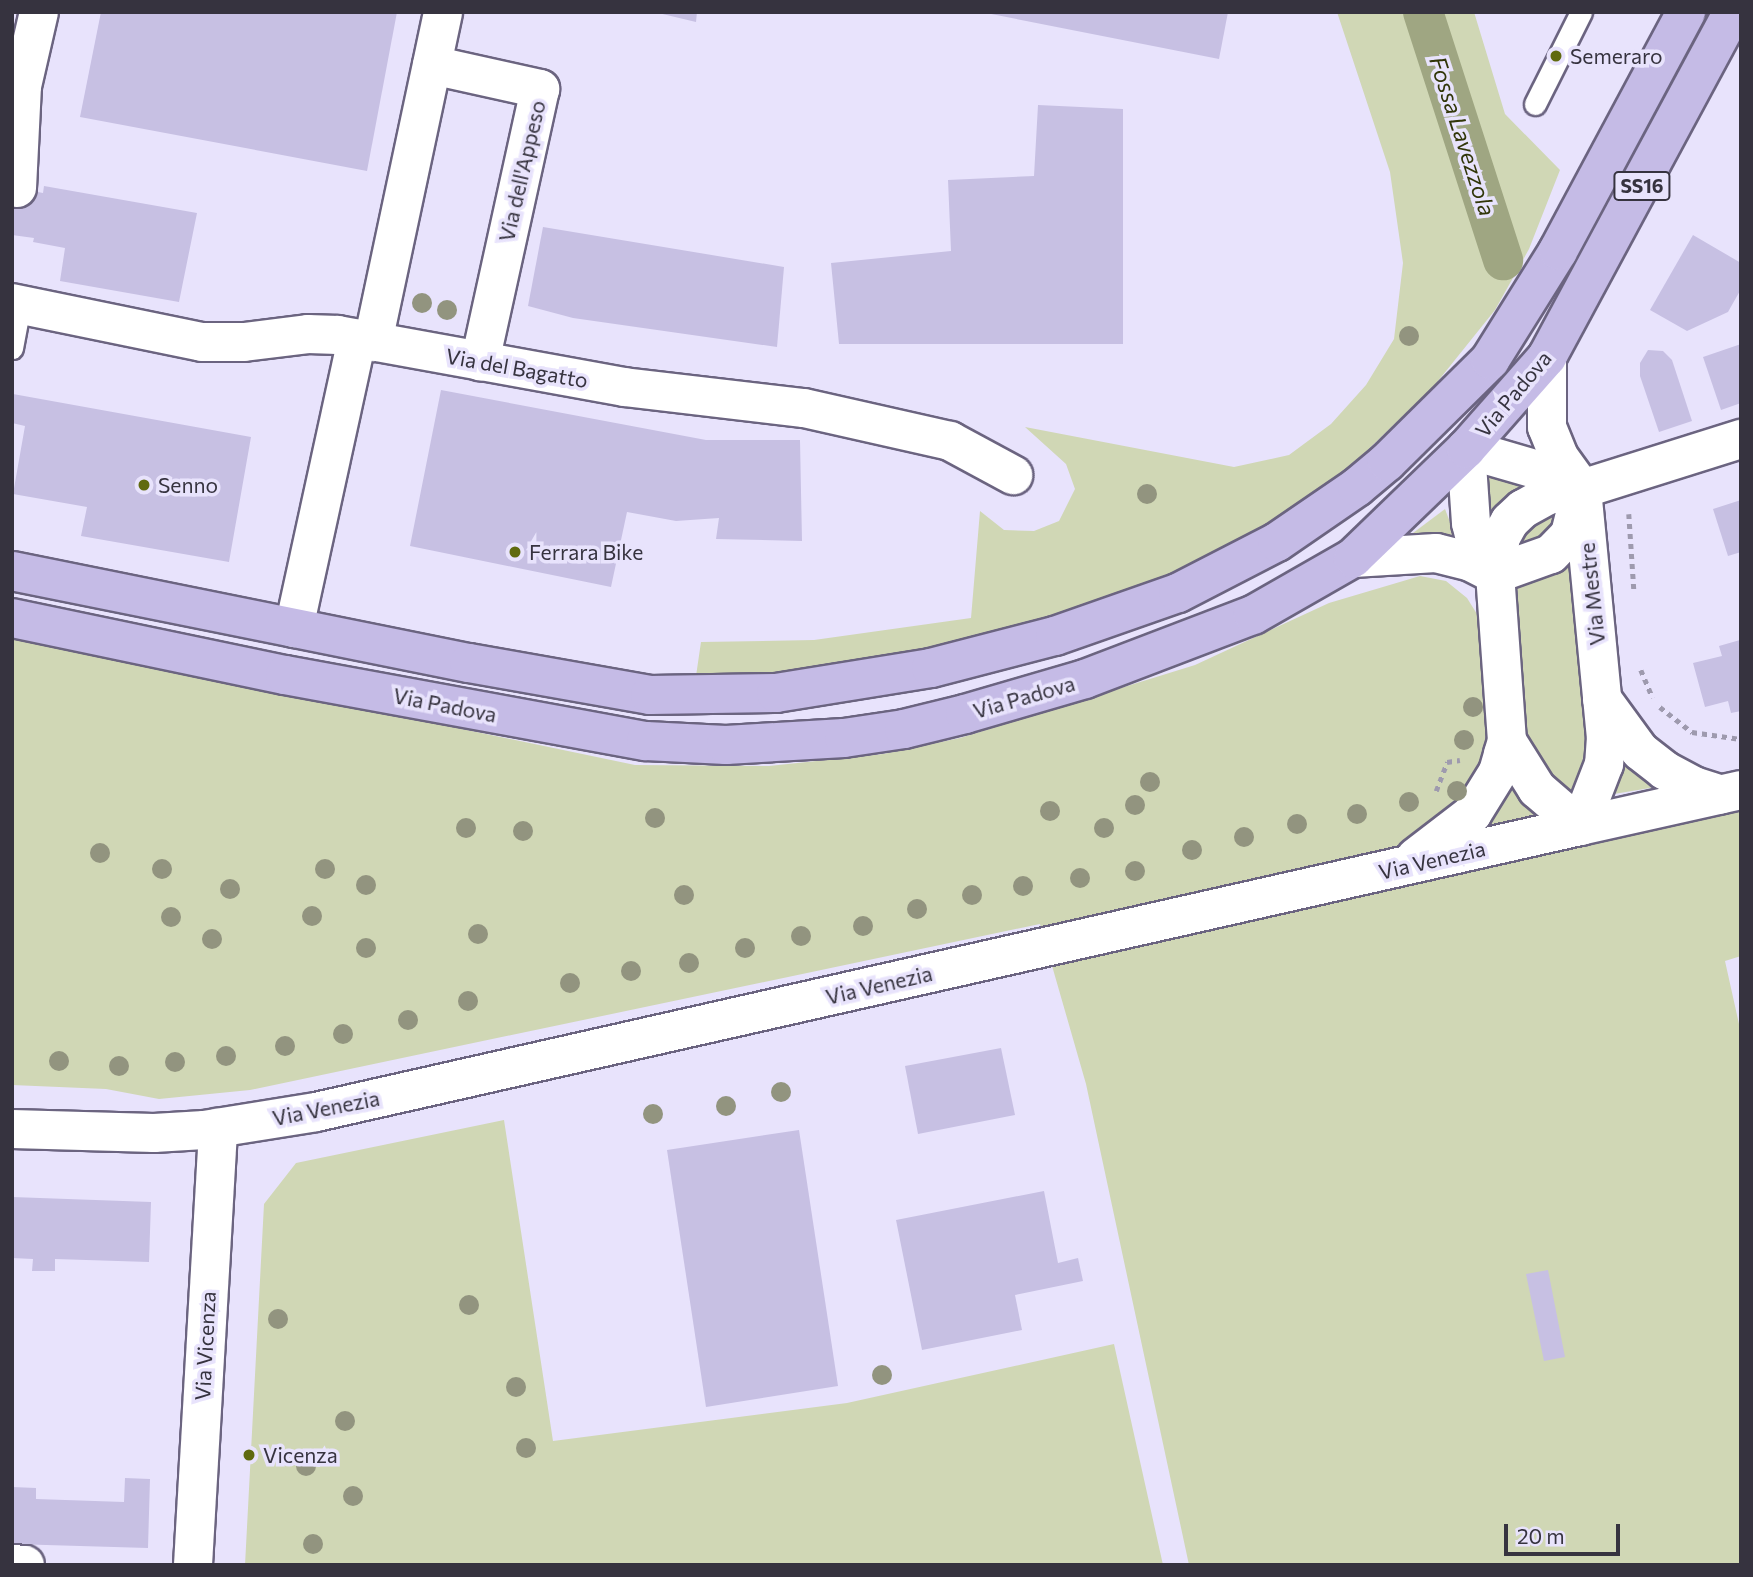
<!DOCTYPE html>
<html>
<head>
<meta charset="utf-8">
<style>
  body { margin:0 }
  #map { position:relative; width:1753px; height:1577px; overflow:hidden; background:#e8e3fc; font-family:Commissioner,sans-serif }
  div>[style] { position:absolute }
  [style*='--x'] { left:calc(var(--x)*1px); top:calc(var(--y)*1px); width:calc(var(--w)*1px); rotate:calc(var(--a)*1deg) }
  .green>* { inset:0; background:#d0d7b5 }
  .canal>* { height:40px; margin:-20px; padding:0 20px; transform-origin:20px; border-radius:20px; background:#9fa682 }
  .building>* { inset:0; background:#c7c0e3 }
  .path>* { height:4.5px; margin-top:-2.25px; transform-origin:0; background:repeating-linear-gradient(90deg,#9e9aae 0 5px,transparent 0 10px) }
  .roads { filter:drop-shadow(2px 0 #6b6480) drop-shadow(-2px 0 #6b6480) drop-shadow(0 2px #6b6480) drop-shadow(0 -2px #6b6480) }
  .service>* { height:21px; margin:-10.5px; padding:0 10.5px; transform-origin:10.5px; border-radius:10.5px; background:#fff }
  .minor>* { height:38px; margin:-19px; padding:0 19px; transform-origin:19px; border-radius:19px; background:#fff }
  .tertiary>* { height:38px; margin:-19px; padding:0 19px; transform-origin:19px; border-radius:19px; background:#fff }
  .primary>* { height:38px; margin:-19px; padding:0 19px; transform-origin:19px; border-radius:19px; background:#c5bbe6 }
  .trees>* { width:20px; height:20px; margin:-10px; border-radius:50%; background:#92947f }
  .dots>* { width:19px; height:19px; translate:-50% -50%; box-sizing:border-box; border:4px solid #e8e3fc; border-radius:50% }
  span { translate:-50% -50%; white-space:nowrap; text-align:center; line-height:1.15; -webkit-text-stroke:7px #e8e3fc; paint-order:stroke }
  .shield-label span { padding:2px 5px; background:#e8e3fc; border:2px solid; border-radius:5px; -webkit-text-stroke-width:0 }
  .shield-label { font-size:19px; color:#36333f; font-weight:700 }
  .poi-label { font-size:21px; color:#36333f }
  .left { translate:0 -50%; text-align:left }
  .street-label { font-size:21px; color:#36333f }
  .water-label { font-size:23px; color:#313609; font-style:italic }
  .frame { position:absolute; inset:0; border:14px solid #36333f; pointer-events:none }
  .scale { position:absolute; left:1504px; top:1524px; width:116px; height:32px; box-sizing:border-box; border:4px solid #36333f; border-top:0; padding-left:9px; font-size:21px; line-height:24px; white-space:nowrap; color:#36333f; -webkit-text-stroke:5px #e8e3fc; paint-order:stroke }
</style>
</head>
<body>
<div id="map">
  <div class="green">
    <i style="clip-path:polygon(1337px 12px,1474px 12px,1505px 114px,1560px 170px,1529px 249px,1495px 310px,1434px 386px,1347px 470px,1254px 537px,1145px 589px,1013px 633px,859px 665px,778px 677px,696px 676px,701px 642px,814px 640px,971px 618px,980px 511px,1004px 530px,1034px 531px,1059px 521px,1075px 489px,1066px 464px,1025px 427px,1234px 467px,1289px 455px,1331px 424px,1366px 385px,1394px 339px,1403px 263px,1390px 172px)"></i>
    <i style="clip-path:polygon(1480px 473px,1532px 487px,1491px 528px)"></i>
    <i style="clip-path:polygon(1555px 504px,1570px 514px,1549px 539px,1506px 558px,1536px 516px)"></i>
    <i style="clip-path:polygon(1445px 509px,1459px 546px,1409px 536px)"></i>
    <i style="clip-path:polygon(1578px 548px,1594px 749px,1574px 809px,1545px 775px,1540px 757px,1521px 730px,1512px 581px)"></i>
    <i style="clip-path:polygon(1420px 576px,1446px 581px,1467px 598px,1482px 622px,1496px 711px,1486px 775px,1420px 836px,1389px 850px,1741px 801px,1741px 956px,1725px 961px,1741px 1033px,1741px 1565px,1189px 1565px,1086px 1084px,1040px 924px,250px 1090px,159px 1099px,106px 1089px,12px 1085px,12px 635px,635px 765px,769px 766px,883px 754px,960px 738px,1195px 665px,1329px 603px)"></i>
    <i style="clip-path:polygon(1616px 735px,1674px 784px,1608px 795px)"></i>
    <i style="clip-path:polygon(1508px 763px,1547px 815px,1467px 831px)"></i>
    <i style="clip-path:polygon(504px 1120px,553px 1441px,847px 1403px,1114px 1344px,1163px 1565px,245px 1565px,264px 1204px,296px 1163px)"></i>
  </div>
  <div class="canal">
    <i style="--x:1423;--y:12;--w:261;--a:72.1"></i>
  </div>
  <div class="building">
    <i style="clip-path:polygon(101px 12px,397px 12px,367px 171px,80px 117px)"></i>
    <i style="clip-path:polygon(654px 12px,697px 12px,696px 22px)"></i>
    <i style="clip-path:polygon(981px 12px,1228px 12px,1219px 59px)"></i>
    <i style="clip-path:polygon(1038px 105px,1123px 109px,1123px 344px,839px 344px,831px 263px,951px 251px,948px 180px,1034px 176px)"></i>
    <i style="clip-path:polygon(44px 186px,197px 213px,179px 302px,60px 281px,65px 248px,33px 242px,34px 238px,12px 235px,12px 187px,43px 193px)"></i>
    <i style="clip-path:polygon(543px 227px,784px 267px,777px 347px,573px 318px,528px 306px)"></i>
    <i style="clip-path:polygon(1693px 235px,1741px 263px,1741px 289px,1728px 312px,1687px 331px,1650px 310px)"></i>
    <i style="clip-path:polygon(1741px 344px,1741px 403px,1721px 410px,1703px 357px)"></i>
    <i style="clip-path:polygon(1648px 350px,1663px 351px,1672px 360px,1692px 421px,1659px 432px,1640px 376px,1640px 363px)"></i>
    <i style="clip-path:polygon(441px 390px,706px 440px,800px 440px,802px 541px,716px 539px,719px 518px,676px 521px,627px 512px,611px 587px,410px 546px)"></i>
    <i style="clip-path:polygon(13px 394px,251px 437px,229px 562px,81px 536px,87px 507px,13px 494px,25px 426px,12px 423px)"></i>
    <i style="clip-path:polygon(1741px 500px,1741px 552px,1728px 556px,1713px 509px)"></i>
    <i style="clip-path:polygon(1740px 640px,1741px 711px,1731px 713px,1728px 701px,1705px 707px,1693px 663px,1722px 656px,1719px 646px)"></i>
    <i style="clip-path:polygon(1001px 1048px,1015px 1115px,918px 1134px,905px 1066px)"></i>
    <i style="clip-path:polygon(799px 1130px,838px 1386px,706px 1407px,667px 1150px)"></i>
    <i style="clip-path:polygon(1044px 1191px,1058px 1263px,1078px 1258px,1083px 1281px,1015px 1295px,1022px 1330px,922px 1350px,896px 1220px)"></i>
    <i style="clip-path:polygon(12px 1197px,151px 1202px,149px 1262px,55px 1259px,55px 1271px,32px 1271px,33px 1259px,12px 1258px)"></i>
    <i style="clip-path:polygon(1548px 1270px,1565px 1357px,1544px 1361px,1526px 1274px)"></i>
    <i style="clip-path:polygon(125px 1478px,150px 1479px,148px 1548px,12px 1544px,12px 1487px,36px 1488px,36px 1499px,124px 1502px)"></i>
  </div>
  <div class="path">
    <i style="--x:1629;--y:514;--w:75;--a:86.2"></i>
    <i style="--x:1641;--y:670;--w:30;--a:67"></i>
    <i style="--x:1660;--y:707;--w:41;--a:38"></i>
    <i style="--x:1692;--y:732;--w:49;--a:8.1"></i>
    <i style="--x:1436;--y:791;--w:31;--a:-69"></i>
    <i style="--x:1447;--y:762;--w:13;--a:-9"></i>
  </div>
  <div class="roads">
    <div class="service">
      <i style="--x:1535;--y:104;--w:103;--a:-63.4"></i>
      <i style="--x:12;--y:348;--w:44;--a:-79.5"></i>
    </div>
    <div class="minor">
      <i style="--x:432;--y:65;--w:111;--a:12.5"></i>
      <i style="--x:540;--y:89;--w:279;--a:102.4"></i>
      <i style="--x:17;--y:188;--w:102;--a:-87.2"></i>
      <i style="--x:22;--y:86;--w:76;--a:-77.1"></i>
      <i style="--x:12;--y:303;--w:194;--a:11.6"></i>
      <i style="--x:202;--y:342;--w:42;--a:0"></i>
      <i style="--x:244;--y:342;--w:64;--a:-7.1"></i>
      <i style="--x:308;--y:334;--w:30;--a:2"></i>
      <i style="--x:338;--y:335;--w:291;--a:10.3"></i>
      <i style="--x:624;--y:387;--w:181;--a:6.7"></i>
      <i style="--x:804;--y:408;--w:150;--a:12.7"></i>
      <i style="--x:950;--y:441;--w:72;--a:28.4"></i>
      <i style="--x:373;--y:342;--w:337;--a:-78"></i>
      <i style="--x:1582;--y:489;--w:167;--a:-17.5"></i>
      <i style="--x:294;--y:628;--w:296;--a:-77.7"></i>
      <i style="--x:1602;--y:699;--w:64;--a:53.8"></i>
      <i style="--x:1640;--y:751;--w:31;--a:38"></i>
      <i style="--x:1664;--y:770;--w:34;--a:28"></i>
      <i style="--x:1694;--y:786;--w:28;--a:18"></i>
      <i style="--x:1580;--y:826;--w:165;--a:-12.6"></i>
      <i style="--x:12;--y:1564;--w:13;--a:4"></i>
    </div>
    <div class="tertiary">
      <i style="--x:1547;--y:357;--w:70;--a:90"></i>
      <i style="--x:1547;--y:427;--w:32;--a:68"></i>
      <i style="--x:1559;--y:457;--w:39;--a:54"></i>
      <i style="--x:1582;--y:489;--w:249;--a:84.5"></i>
      <i style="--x:1606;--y:737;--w:27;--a:94"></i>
      <i style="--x:1604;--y:764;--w:66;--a:111.2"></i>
      <i style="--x:1353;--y:558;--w:83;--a:-3.4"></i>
      <i style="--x:1436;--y:553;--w:36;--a:14"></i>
      <i style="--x:1471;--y:562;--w:27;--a:27"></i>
      <i style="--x:1495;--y:574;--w:59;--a:-19.7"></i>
      <i style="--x:1551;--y:554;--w:28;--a:-46"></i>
      <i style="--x:1570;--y:534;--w:37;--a:-76"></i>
      <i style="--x:1495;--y:574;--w:36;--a:-122"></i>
      <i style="--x:1476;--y:543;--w:21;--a:-104"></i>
      <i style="--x:1471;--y:523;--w:74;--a:-93.9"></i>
      <i style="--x:1466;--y:449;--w:82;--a:16.2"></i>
      <i style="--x:1545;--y:472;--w:41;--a:24.7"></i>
      <i style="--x:1507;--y:741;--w:57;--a:58"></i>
      <i style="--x:1537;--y:789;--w:57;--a:40.7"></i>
      <i style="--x:1416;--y:857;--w:71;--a:-37.5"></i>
      <i style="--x:1472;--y:814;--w:49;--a:-58.2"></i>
      <i style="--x:1498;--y:772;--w:19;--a:-74"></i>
      <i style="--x:1503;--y:754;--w:14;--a:-73"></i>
      <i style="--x:1507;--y:741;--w:167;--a:-94.1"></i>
      <i style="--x:1495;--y:574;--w:37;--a:-81"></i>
      <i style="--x:1501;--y:537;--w:18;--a:-61"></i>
      <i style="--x:1510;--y:521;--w:18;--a:-43"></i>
      <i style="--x:1523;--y:509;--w:29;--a:-29"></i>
      <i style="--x:1548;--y:495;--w:35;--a:-10"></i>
      <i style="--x:12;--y:1129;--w:142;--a:1.6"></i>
      <i style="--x:154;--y:1133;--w:50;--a:-3.4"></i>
      <i style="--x:204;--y:1130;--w:113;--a:-9.1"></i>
      <i style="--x:316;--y:1112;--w:1296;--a:-12.75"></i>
      <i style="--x:193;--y:1565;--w:438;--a:-86.7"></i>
    </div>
    <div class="primary">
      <i style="--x:12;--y:571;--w:466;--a:11.4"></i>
      <i style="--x:469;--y:663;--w:184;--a:10"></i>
      <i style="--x:650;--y:695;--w:126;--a:-0.9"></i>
      <i style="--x:776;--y:693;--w:157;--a:-9.2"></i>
      <i style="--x:931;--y:668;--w:128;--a:-14.5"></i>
      <i style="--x:1055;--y:636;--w:130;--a:-19.3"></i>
      <i style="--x:1178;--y:593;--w:111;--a:-27.3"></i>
      <i style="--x:1277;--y:542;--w:97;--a:-34.5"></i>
      <i style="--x:1357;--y:487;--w:39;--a:-40"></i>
      <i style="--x:1387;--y:462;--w:145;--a:-44.7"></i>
      <i style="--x:1490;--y:360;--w:128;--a:-58"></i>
      <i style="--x:1558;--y:251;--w:271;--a:-61.8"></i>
      <i style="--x:12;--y:618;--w:279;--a:11.8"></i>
      <i style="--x:285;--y:675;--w:367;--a:10.4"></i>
      <i style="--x:646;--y:741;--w:80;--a:2.9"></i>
      <i style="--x:726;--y:745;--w:118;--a:-3.4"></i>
      <i style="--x:844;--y:738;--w:61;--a:-8.5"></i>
      <i style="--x:904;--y:729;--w:63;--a:-13.8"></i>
      <i style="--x:965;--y:714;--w:125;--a:-16.3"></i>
      <i style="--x:1085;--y:679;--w:180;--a:-20.9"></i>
      <i style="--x:1253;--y:615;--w:115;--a:-29.7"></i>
      <i style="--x:1353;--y:558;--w:157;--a:-44"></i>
      <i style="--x:1466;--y:449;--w:123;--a:-48.6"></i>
      <i style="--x:1547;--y:357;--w:392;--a:-61.7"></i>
    </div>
  </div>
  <div class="trees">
    <i style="left:422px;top:303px"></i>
    <i style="left:447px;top:310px"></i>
    <i style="left:1409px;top:336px"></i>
    <i style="left:1147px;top:494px"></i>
    <i style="left:1473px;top:707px"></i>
    <i style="left:1464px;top:740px"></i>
    <i style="left:1150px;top:782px"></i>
    <i style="left:1457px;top:791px"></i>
    <i style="left:1409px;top:802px"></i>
    <i style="left:1135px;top:805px"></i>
    <i style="left:1050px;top:811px"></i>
    <i style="left:1357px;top:814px"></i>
    <i style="left:655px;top:818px"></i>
    <i style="left:1297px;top:824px"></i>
    <i style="left:466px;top:828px"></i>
    <i style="left:1104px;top:828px"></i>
    <i style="left:523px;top:831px"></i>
    <i style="left:1244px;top:837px"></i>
    <i style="left:1192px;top:850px"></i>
    <i style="left:100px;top:853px"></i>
    <i style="left:162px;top:869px"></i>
    <i style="left:325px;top:869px"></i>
    <i style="left:1135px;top:871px"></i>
    <i style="left:1080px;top:878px"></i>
    <i style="left:366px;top:885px"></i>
    <i style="left:1023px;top:886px"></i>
    <i style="left:230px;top:889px"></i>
    <i style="left:684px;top:895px"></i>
    <i style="left:972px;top:895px"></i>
    <i style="left:917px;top:909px"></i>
    <i style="left:312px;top:916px"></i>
    <i style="left:171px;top:917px"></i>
    <i style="left:863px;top:926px"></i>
    <i style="left:478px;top:934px"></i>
    <i style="left:801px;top:936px"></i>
    <i style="left:212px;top:939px"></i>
    <i style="left:366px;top:948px"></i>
    <i style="left:745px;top:948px"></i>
    <i style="left:689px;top:963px"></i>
    <i style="left:631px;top:971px"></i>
    <i style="left:570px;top:983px"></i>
    <i style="left:468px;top:1001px"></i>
    <i style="left:408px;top:1020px"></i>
    <i style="left:343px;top:1034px"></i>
    <i style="left:285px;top:1046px"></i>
    <i style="left:226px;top:1056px"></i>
    <i style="left:59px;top:1061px"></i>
    <i style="left:175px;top:1062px"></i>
    <i style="left:119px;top:1066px"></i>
    <i style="left:781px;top:1092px"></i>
    <i style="left:726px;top:1106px"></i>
    <i style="left:653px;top:1114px"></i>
    <i style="left:469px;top:1305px"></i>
    <i style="left:278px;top:1319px"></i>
    <i style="left:882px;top:1375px"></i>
    <i style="left:516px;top:1387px"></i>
    <i style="left:345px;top:1421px"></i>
    <i style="left:526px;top:1448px"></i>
    <i style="left:306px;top:1466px"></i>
    <i style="left:353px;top:1496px"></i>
    <i style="left:313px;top:1544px"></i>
  </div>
  <div class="dots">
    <i style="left:1556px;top:56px;background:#606a0f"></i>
    <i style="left:144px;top:485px;background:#606a0f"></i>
    <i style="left:515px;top:552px;background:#606a0f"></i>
    <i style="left:249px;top:1455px;background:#606a0f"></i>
  </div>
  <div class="shield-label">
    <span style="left:1642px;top:186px">SS16</span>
  </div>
  <div class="poi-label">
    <span class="left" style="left:1570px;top:56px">Semeraro</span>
    <span class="left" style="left:158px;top:485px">Senno</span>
    <span class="left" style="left:529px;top:552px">Ferrara Bike</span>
    <span class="left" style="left:263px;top:1455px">Vicenza</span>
  </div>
  <div class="street-label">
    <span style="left:522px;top:171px;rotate:-77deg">Via dell'Appeso</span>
    <span style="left:517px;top:368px;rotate:10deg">Via del Bagatto</span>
    <span style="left:1513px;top:394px;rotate:-50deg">Via Padova</span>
    <span style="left:1592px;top:594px;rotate:-96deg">Via Mestre</span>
    <span style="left:1024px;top:697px;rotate:-16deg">Via Padova</span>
    <span style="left:445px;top:705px;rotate:11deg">Via Padova</span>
    <span style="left:1432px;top:860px;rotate:-13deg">Via Venezia</span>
    <span style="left:879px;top:985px;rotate:-13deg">Via Venezia</span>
    <span style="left:326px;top:1108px;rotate:-11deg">Via Venezia</span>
    <span style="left:205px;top:1346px;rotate:-87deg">Via Vicenza</span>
  </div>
  <div class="water-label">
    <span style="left:1463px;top:136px;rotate:72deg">Fossa Lavezzola</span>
  </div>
  <div class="frame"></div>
  <div class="scale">20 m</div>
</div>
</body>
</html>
